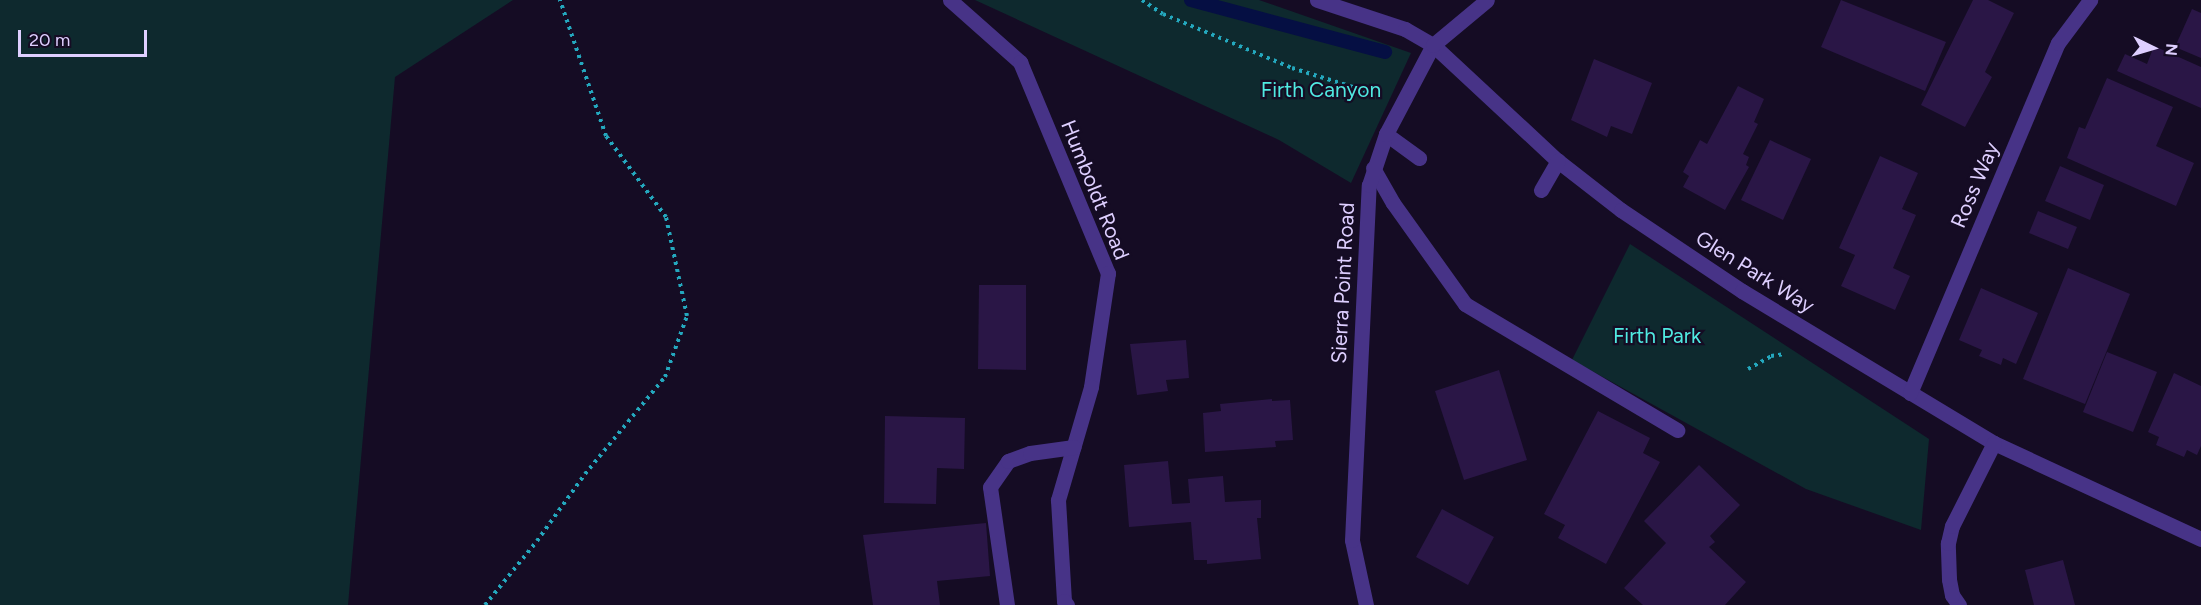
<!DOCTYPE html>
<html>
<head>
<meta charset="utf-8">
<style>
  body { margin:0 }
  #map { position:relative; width:2201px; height:605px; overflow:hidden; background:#150c24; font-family:Figtree,sans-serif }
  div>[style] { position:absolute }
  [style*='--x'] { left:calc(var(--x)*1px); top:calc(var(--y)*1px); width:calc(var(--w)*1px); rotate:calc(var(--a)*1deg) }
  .green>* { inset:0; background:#0e292e }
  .stream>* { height:14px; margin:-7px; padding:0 7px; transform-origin:7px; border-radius:7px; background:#050f43 }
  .building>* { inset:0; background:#2a1646 }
  .path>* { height:4px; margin-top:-2px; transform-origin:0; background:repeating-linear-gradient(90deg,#24a8be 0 3px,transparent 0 7.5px) }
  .minor>* { height:15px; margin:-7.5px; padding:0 7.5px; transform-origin:7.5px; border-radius:7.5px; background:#473387 }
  span { translate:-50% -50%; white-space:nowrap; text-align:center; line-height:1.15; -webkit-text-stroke:4.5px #150c24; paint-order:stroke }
  .park-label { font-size:21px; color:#50e9e1 }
  .street-label { font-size:21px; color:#decfff }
  .north { position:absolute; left:2123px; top:18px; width:60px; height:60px; -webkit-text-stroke:4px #150c24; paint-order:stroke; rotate:95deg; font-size:16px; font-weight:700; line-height:24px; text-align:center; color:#decfff }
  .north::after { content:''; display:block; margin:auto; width:21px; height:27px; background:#decfff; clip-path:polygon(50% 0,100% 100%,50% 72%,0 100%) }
  .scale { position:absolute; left:18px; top:30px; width:129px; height:27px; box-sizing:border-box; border:3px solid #decfff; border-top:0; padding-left:8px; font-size:18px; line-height:21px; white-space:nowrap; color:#decfff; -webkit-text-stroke:4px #150c24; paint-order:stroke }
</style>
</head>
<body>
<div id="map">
  <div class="green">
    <i style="clip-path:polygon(0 0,513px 0,395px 77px,348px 605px,0 605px)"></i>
    <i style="clip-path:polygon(975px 0,1259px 0,1411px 53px,1351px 183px,1279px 140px)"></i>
    <i style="clip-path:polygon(1630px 244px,1929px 439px,1921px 530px,1806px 489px,1572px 360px)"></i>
  </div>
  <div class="stream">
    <i style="--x:1191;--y:0;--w:201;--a:15"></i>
  </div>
  <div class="building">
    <i style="clip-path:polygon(1841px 0,1946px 42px,1925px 91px,1821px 47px)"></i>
    <i style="clip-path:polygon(1973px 0,1988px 0,2014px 13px,1985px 72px,1992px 77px,1965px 127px,1921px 105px)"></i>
    <i style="clip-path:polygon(2192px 9px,2201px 13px,2201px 58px,2175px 47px)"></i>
    <i style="clip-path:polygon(2154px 46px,2201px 67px,2201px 108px,2117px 71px,2125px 54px,2147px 64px)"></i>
    <i style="clip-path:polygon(1594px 59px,1652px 83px,1632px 134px,1611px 126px,1607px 137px,1571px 120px)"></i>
    <i style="clip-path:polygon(2107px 78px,2173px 107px,2156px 146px,2194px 163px,2176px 206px,2067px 158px,2079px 127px,2085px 129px)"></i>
    <i style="clip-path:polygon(1738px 86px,1764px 99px,1754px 122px,1758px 124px,1743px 154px,1749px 157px,1746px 165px,1749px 167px,1725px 210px,1683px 187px,1689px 176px,1683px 172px,1700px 140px,1707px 144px)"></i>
    <i style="clip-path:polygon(1770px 140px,1811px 159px,1783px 220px,1741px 200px)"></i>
    <i style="clip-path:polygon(1880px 156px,1918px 173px,1902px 209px,1916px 215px,1893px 268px,1910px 276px,1895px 310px,1841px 286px,1855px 255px,1839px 248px)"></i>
    <i style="clip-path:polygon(2060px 166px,2104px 185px,2090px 220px,2045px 201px)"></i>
    <i style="clip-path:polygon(2038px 211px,2077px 227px,2068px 249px,2029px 233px)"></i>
    <i style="clip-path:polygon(2068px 268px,2130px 294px,2085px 404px,2023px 379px)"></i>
    <i style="clip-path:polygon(979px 285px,1026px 285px,1026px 370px,978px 369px)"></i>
    <i style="clip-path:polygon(1981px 288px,2038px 313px,2016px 364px,2003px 358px,2001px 365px,1979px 356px,1982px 350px,1959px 340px)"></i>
    <i style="clip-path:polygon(1186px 340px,1189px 378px,1166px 380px,1168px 391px,1137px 395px,1130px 344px)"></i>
    <i style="clip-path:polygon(2107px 352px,2157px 372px,2133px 432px,2083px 412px)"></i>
    <i style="clip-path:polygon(1499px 370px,1527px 460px,1464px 480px,1435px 391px)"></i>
    <i style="clip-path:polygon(2174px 373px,2201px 386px,2201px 446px,2197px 455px,2187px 450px,2184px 457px,2156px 445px,2159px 437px,2148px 432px)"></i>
    <i style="clip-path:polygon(1272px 399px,1272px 401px,1290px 400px,1293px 440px,1275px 441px,1276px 447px,1205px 452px,1203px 413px,1221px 411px,1220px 404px)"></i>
    <i style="clip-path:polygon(1598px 411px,1650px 438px,1643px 453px,1660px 462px,1606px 564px,1558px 538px,1565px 525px,1544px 514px)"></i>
    <i style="clip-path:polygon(885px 416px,965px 418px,964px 469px,937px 468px,936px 504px,884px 503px)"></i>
    <i style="clip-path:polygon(1168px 461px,1172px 504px,1190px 503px,1188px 479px,1223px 476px,1225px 502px,1261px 500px,1261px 518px,1257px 518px,1261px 559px,1207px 564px,1207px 560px,1194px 560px,1191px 522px,1129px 527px,1124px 465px)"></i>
    <i style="clip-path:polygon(1699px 465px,1740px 505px,1710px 536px,1715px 542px,1709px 547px,1746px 582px,1725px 605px,1643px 605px,1624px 588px,1666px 543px,1644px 521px)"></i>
    <i style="clip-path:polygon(1442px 509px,1494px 537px,1468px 585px,1416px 557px)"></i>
    <i style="clip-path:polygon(986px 523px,990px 576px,937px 581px,940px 605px,873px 605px,863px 535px)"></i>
    <i style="clip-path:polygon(2063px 560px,2075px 605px,2034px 605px,2025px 570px)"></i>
  </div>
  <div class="path">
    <i style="--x:1142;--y:0;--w:25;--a:34"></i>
    <i style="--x:1163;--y:14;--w:140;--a:22.7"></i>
    <i style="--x:1292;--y:68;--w:87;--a:17.4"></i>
    <i style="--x:1748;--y:369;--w:26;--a:-29"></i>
    <i style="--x:1771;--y:356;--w:14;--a:-8"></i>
    <i style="--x:485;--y:605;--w:82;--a:-50.9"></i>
    <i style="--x:537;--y:541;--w:82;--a:-54.4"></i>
    <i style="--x:585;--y:474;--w:126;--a:-50.5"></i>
    <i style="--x:665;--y:377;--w:65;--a:-70.2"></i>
    <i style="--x:687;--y:316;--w:101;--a:-102"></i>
    <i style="--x:666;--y:217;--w:101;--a:-126.5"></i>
    <i style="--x:606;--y:136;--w:144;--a:-108.7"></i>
  </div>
  <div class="minor">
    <i style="--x:950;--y:0;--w:94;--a:41.5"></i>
    <i style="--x:1020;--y:62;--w:229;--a:67.4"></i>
    <i style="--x:1108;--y:273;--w:115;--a:98.5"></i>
    <i style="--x:1091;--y:387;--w:118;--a:106.3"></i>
    <i style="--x:1058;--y:500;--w:101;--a:86.6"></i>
    <i style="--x:1064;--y:601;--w:5;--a:53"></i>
    <i style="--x:1317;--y:0;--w:93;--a:18.2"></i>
    <i style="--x:1405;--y:29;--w:32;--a:30"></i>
    <i style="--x:1433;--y:45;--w:171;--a:42.9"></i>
    <i style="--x:1558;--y:161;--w:80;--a:37.9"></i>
    <i style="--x:1621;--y:210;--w:146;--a:33.8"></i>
    <i style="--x:1742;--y:291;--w:294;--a:31.1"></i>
    <i style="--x:1994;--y:443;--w:228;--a:24.9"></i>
    <i style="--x:1386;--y:134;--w:41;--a:36"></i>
    <i style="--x:1373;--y:168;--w:40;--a:60.3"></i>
    <i style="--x:1393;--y:203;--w:124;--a:54.5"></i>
    <i style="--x:1465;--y:304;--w:247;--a:30.7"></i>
    <i style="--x:1541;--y:190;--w:34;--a:-60"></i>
    <i style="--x:1910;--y:393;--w:380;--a:-67.1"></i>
    <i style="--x:2058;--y:43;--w:54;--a:-53.3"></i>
    <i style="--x:1007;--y:605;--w:119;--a:-98.2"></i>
    <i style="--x:990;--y:487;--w:32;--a:-55"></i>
    <i style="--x:1008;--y:461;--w:23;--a:-20"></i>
    <i style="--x:1030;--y:453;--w:44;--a:-7.8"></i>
    <i style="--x:1366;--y:605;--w:66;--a:-102.2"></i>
    <i style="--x:1352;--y:540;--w:355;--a:-87.3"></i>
    <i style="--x:1369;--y:185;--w:54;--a:-71.6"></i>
    <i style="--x:1386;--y:134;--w:101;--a:-62.2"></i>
    <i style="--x:1433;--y:45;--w:70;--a:-39.8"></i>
    <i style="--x:1959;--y:605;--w:12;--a:-125"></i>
    <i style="--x:1952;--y:595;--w:16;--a:-101"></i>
    <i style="--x:1949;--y:579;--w:36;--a:-92"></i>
    <i style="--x:1948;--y:543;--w:17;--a:-77"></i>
    <i style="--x:1952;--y:526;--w:93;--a:-63.2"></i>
  </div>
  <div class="park-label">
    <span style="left:1321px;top:90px">Firth Canyon</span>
    <span style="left:1657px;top:336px">Firth Park</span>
  </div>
  <div class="street-label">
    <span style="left:1975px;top:185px;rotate:-67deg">Ross Way</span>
    <span style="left:1095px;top:190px;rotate:68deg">Humboldt Road</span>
    <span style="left:1755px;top:272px;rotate:32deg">Glen Park Way</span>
    <span style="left:1343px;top:283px;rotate:-87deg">Sierra Point Road</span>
  </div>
  <div class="north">N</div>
  <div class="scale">20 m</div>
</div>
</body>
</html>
